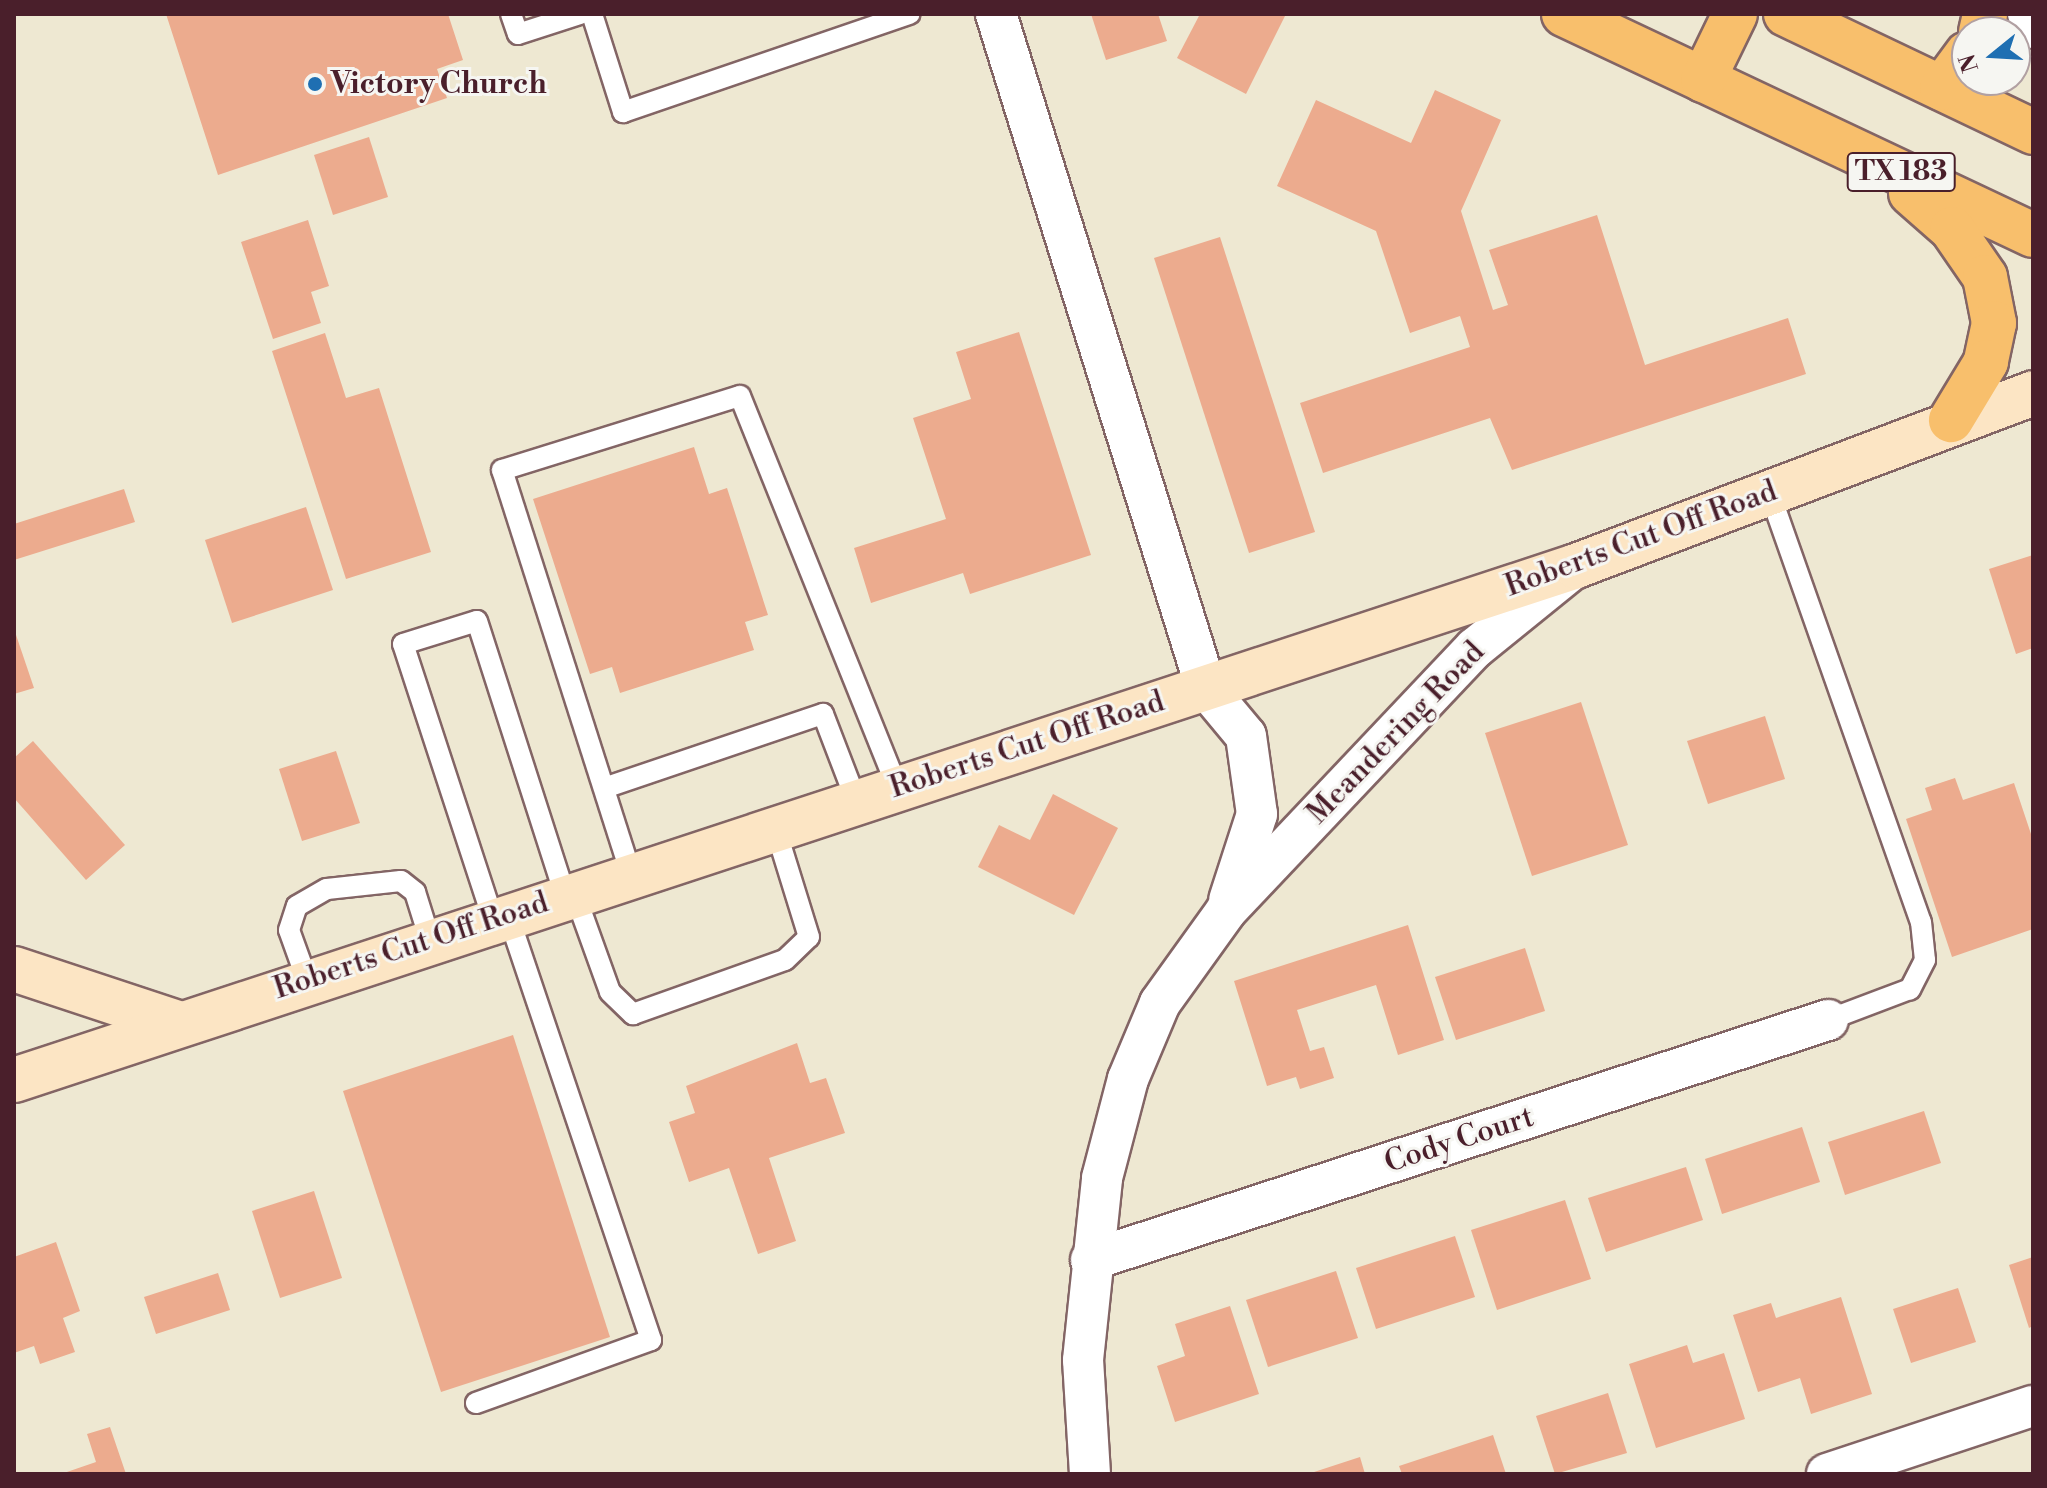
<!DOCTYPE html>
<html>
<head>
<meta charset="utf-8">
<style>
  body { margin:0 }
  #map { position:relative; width:2047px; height:1488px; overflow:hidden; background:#eee8d2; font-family:"Libre Bodoni",serif }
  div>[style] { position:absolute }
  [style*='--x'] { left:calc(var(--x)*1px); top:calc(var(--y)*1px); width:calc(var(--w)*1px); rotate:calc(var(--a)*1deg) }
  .building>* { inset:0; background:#ecab8e }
  .roads { filter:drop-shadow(2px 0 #836565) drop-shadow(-2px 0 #836565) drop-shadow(0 2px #836565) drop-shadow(0 -2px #836565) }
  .lane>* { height:20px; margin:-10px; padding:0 10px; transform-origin:10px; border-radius:10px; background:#fff }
  .street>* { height:40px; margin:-20px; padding:0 20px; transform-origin:20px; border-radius:20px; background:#fff }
  .secondary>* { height:44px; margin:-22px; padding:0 22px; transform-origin:22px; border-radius:22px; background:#fce5c4 }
  .primary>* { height:44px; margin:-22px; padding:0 22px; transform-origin:22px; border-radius:22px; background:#f8bf6c }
  .dots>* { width:22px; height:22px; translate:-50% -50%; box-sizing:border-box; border:4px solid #f6f6f2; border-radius:50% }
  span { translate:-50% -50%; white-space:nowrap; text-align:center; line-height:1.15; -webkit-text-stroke:6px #f6f6f2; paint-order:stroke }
  .shield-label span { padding:2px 6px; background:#f6f6f2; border:2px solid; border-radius:6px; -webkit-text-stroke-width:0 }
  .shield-label { font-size:28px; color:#4a1f2b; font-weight:700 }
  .poi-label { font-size:30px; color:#4a1f2b; font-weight:700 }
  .left { translate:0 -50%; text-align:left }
  .street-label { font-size:30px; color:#4a1f2b }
  .frame { position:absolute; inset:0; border:16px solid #4a1f2b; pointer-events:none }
  .north { position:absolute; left:1951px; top:16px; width:80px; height:80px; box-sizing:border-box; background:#f6f6f2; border:2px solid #b1a0a2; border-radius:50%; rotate:252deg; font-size:22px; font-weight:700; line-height:32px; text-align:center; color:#4a1f2b }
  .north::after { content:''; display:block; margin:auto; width:28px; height:36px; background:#1f6fb2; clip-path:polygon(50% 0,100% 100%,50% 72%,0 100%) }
</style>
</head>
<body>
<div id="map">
  <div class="building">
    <i style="clip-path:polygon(166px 14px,448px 14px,463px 60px,437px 69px,447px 98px,218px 175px)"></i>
    <i style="clip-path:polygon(1091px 14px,1158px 14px,1167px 41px,1106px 60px)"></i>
    <i style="clip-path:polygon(1200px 14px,1286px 14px,1246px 94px,1177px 58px)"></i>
    <i style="clip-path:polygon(1435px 90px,1501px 120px,1461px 211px,1493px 310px,1508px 305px,1489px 250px,1597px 215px,1645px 365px,1788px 318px,1806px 374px,1512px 470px,1490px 418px,1323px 473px,1300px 403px,1470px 347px,1460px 316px,1410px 333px,1376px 231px,1277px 186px,1316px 100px,1411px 143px)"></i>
    <i style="clip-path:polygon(369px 137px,388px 197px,333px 215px,314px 155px)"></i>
    <i style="clip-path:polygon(308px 220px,329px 286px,311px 292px,321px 323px,273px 339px,241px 242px)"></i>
    <i style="clip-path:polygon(1220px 237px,1315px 532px,1249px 553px,1154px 258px)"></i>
    <i style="clip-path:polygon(1019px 332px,1091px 555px,970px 594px,963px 573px,871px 603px,854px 548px,946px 519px,913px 418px,971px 399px,956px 352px)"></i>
    <i style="clip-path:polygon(325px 333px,346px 398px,379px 388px,431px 552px,346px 579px,272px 351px)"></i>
    <i style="clip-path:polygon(694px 447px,709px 494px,727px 488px,768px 615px,745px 622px,754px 650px,620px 693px,612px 667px,590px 674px,533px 499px)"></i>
    <i style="clip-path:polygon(124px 489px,135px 522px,14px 560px,14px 524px)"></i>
    <i style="clip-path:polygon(306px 507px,333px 590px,232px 623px,205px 540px)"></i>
    <i style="clip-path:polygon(2033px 555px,2033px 648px,2016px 654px,1989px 569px)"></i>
    <i style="clip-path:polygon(14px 629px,34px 688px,14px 694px)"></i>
    <i style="clip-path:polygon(1581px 702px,1628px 845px,1532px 876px,1485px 733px)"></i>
    <i style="clip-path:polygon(1765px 716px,1785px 779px,1708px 804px,1687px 741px)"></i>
    <i style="clip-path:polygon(33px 741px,125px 845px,86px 880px,14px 798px,14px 758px)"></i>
    <i style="clip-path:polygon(336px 751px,360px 823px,302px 841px,279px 769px)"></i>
    <i style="clip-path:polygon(1955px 778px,1963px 800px,2014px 783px,2033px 840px,2033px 929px,1952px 957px,1906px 819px,1932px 810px,1925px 788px)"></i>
    <i style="clip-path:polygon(1053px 794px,1118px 828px,1074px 915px,978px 867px,999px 825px,1030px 840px)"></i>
    <i style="clip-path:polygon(1408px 925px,1444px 1040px,1398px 1055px,1376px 985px,1297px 1010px,1310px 1051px,1324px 1047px,1334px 1078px,1300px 1089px,1296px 1077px,1267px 1086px,1234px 981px)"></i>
    <i style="clip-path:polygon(1525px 948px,1545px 1011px,1456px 1040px,1435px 977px)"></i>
    <i style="clip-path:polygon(513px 1035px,610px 1337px,441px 1392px,343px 1091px)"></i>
    <i style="clip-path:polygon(797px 1043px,810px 1083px,826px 1078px,845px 1133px,769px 1158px,796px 1241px,758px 1254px,729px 1168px,689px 1182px,669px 1122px,695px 1113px,686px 1086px)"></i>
    <i style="clip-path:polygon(1924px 1111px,1941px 1163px,1845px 1195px,1828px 1142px)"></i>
    <i style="clip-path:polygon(1802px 1127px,1820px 1182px,1722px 1214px,1705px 1159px)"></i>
    <i style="clip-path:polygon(1686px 1167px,1703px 1220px,1606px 1252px,1588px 1198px)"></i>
    <i style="clip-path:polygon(314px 1191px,342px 1278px,280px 1298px,252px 1211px)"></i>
    <i style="clip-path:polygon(1565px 1200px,1591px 1279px,1497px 1310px,1471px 1230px)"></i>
    <i style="clip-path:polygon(1455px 1236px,1475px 1297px,1376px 1329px,1356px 1268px)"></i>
    <i style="clip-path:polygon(56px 1242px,80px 1311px,63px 1318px,75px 1352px,40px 1364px,34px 1346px,14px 1353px,14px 1257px)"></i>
    <i style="clip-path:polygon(2033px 1257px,2033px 1326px,2029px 1328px,2009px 1265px)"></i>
    <i style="clip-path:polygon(1336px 1271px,1358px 1338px,1268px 1367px,1246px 1300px)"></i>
    <i style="clip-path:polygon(218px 1273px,230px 1310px,156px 1334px,144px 1297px)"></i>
    <i style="clip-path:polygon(1958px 1288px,1976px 1342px,1911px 1363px,1893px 1309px)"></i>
    <i style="clip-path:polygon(1841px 1297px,1872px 1394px,1811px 1414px,1800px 1378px,1758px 1392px,1733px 1315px,1771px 1303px,1776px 1318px)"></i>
    <i style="clip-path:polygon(1230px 1306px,1259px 1394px,1175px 1422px,1157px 1366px,1185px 1356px,1175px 1324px)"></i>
    <i style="clip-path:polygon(1687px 1345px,1693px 1363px,1724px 1353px,1745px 1419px,1656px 1448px,1629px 1364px)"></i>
    <i style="clip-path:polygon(1608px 1393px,1627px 1453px,1555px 1474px,1536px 1416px)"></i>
    <i style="clip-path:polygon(110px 1427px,126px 1474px,61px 1474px,96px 1462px,87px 1434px)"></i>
    <i style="clip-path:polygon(1493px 1435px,1506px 1474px,1402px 1474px,1399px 1466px)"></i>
    <i style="clip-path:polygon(1360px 1457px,1365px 1474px,1311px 1474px,1311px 1473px)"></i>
  </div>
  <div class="roads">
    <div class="lane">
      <i style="--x:511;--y:14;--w:21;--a:71"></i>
      <i style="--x:518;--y:34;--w:65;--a:-17.9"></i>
      <i style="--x:592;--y:14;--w:103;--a:72.4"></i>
      <i style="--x:623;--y:112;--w:303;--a:-18.9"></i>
      <i style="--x:1769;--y:491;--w:457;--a:70.6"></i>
      <i style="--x:1921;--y:922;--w:38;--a:84"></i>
      <i style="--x:1925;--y:960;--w:33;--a:117"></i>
      <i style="--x:1910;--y:989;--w:88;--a:159.3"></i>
      <i style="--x:607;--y:787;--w:228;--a:-18.7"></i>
      <i style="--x:823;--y:714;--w:92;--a:69"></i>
      <i style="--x:631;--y:874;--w:424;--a:-107.7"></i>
      <i style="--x:502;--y:470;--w:249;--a:-17.3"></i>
      <i style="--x:740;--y:396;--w:421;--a:68.1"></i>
      <i style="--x:574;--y:892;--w:106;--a:70.2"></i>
      <i style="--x:610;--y:992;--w:32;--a:44"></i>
      <i style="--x:633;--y:1014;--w:161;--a:-19.6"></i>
      <i style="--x:785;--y:960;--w:33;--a:-44"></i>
      <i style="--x:809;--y:937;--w:115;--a:-107.2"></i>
      <i style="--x:493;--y:919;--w:289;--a:-108.1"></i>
      <i style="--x:403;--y:644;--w:77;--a:-17.3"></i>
      <i style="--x:477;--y:621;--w:288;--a:72.2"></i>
      <i style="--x:307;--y:980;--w:53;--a:-109.8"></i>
      <i style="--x:289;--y:930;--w:25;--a:-72"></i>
      <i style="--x:297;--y:906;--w:34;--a:-30"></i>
      <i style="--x:327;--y:889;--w:74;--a:-6.2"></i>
      <i style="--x:401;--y:881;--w:18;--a:38"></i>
      <i style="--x:415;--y:892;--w:50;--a:72.6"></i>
      <i style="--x:476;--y:1403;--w:186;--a:-19.8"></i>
      <i style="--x:651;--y:1340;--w:449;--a:-108.6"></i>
    </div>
    <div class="street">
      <i style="--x:996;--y:14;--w:706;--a:72.69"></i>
      <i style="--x:1206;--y:688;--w:62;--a:50.2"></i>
      <i style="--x:1246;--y:736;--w:79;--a:82"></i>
      <i style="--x:1257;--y:814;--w:90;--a:108"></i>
      <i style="--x:2028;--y:14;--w:15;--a:70"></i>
      <i style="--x:1091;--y:1260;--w:775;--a:-18.04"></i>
      <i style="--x:1090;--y:1474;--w:114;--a:-93.5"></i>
      <i style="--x:1083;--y:1360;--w:183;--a:-84"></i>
      <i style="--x:1102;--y:1178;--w:102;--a:-75.3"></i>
      <i style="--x:1128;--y:1079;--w:82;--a:-67.2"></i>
      <i style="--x:1160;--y:1003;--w:113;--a:-54.3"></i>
      <i style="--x:1226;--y:911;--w:362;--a:-46.6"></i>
      <i style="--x:1475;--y:648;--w:122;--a:-39"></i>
      <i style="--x:1827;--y:1474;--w:217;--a:-18.3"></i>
    </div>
    <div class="secondary">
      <i style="--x:14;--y:969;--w:172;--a:18.3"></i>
      <i style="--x:14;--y:1080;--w:1644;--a:-18.21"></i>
      <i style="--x:1576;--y:566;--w:489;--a:-20.7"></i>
    </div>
    <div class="primary">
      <i style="--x:1564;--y:14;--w:518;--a:25.23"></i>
      <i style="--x:1786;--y:14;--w:274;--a:25.5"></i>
      <i style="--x:1981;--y:32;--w:18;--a:-77"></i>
      <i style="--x:1703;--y:80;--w:73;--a:-64.1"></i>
      <i style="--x:1942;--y:88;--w:42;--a:-53.7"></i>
      <i style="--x:1911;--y:193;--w:55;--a:41.3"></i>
      <i style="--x:1952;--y:229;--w:58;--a:55.5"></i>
      <i style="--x:1985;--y:277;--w:47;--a:78.9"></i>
      <i style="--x:1994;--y:323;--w:40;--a:102"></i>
      <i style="--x:1986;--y:362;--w:68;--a:121.1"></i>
    </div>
  </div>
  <div class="dots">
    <i style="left:315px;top:84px;background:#1f6fb2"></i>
  </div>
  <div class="shield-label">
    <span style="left:1901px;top:172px">TX 183</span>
  </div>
  <div class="poi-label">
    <span class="left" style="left:331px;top:84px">Victory Church</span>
  </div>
  <div class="street-label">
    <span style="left:1641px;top:539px;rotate:-20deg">Roberts Cut Off Road</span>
    <span style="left:1396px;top:733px;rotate:-46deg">Meandering Road</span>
    <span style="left:1027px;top:745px;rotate:-18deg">Roberts Cut Off Road</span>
    <span style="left:411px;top:946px;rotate:-18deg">Roberts Cut Off Road</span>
    <span style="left:1459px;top:1140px;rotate:-18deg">Cody Court</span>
  </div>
  <div class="frame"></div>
  <div class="north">N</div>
</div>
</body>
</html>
